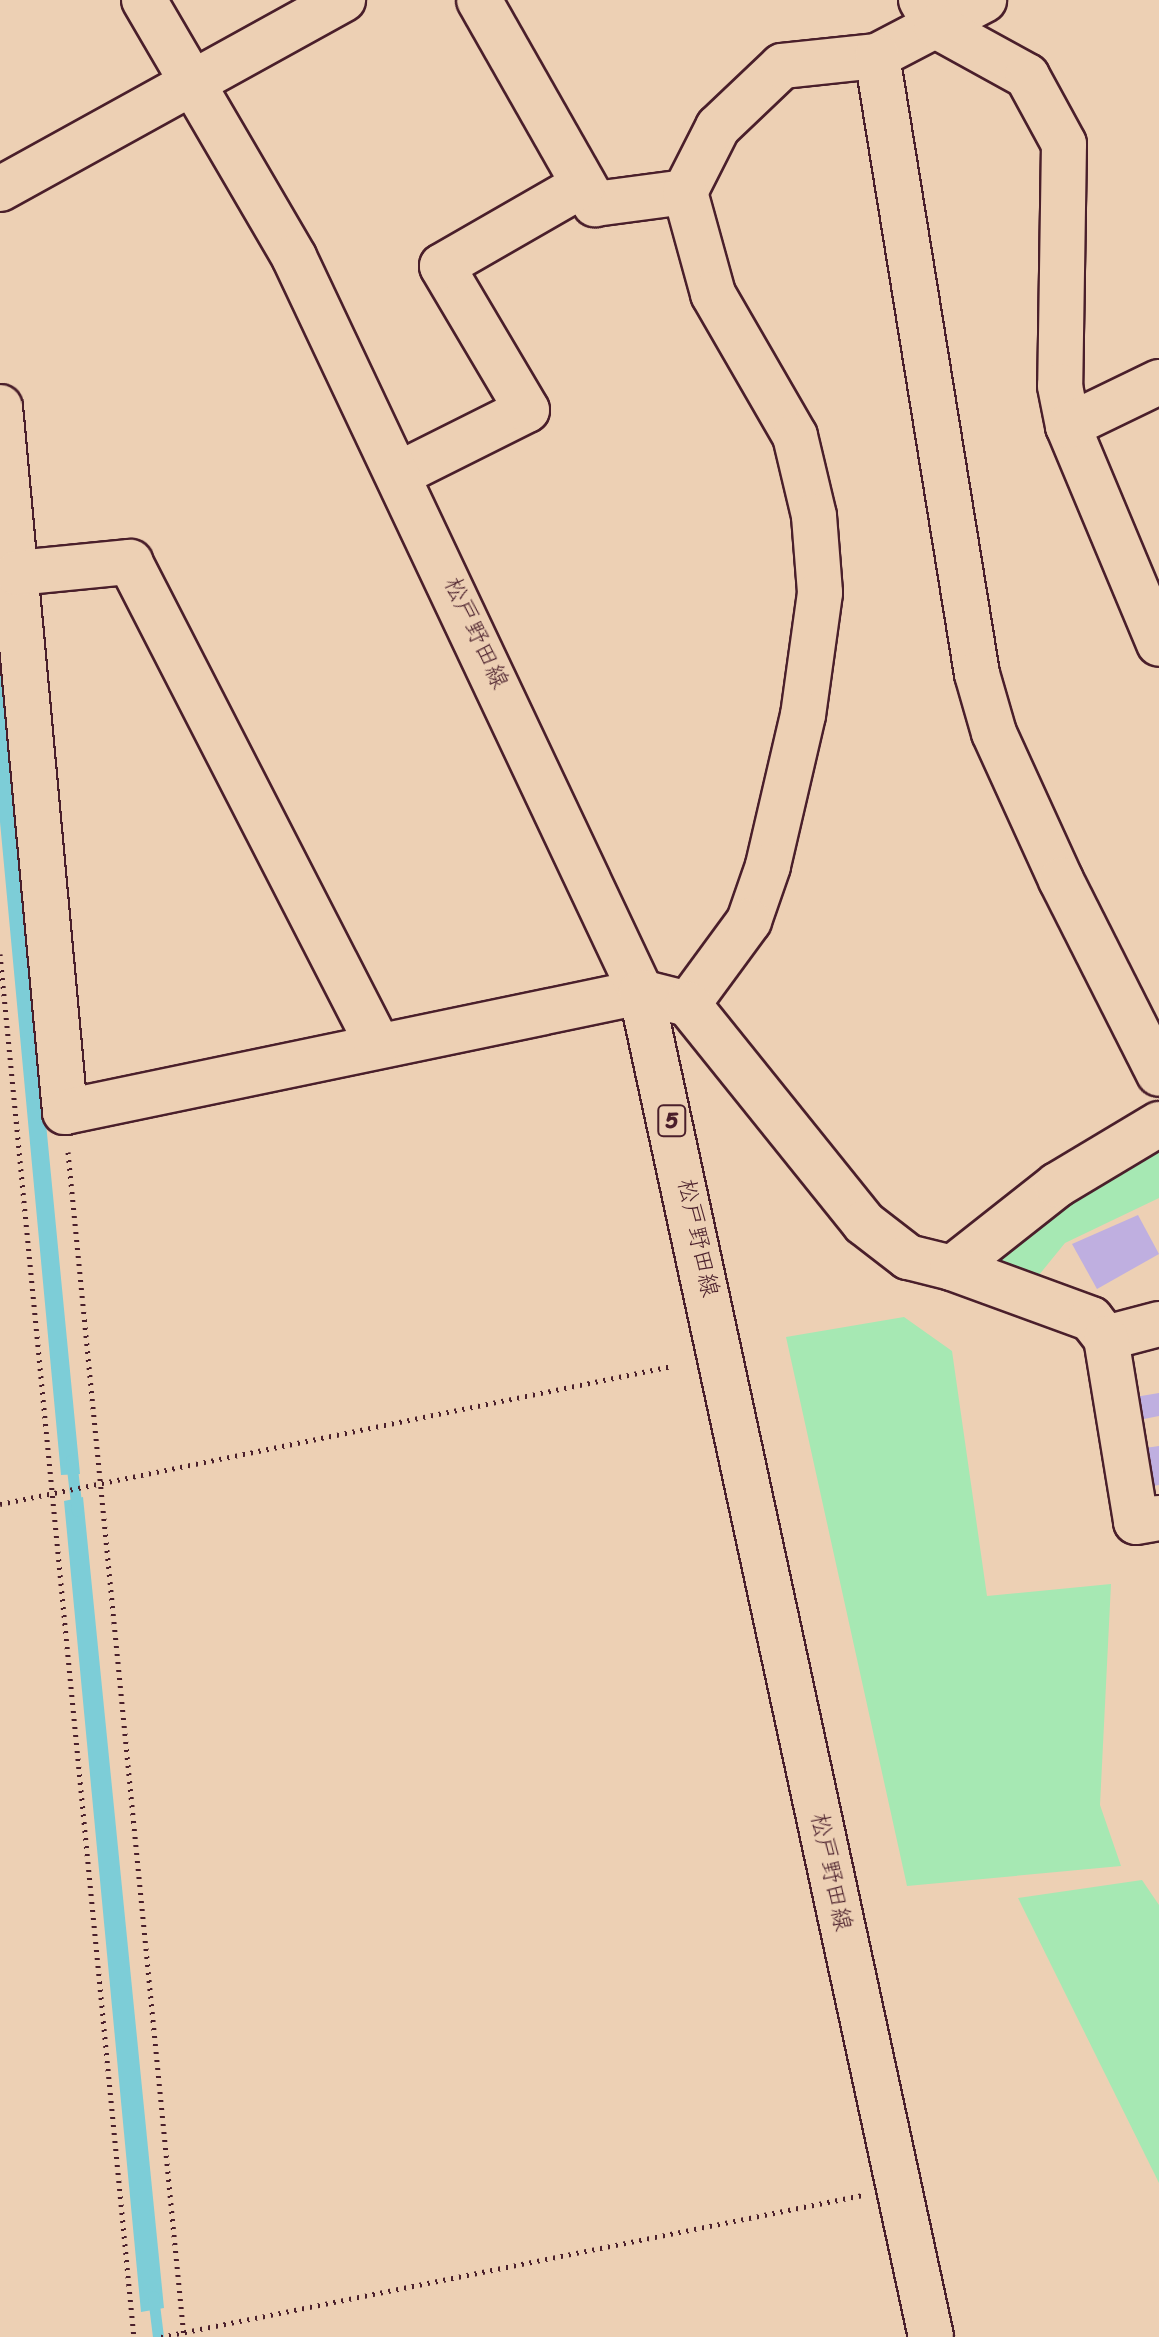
<!DOCTYPE html>
<html>
<head>
<meta charset="utf-8">
<style>
  body { margin:0 }
  #map { position:relative; width:1159px; height:2337px; overflow:hidden; background:#edd0b4; font-family:Sriracha,"Klee One",sans-serif }
  div>[style] { position:absolute }
  [style*='--x'] { left:calc(var(--x)*1px); top:calc(var(--y)*1px); width:calc(var(--w)*1px); rotate:calc(var(--a)*1deg) }
  .green>* { inset:0; background:#a6e8b3 }
  .water>* { inset:0; background:#7dcdd7 }
  .stream>* { height:11px; margin:-5.5px; padding:0 5.5px; transform-origin:5.5px; border-radius:5.5px; background:#7dcdd7 }
  .building>* { inset:0; background:#bfafe0 }
  .path>* { height:5px; margin-top:-2.5px; transform-origin:0; background:repeating-linear-gradient(90deg,#4a1f2b 0 2px,transparent 0 8px) }
  .roads { filter:drop-shadow(2px 0 #4a1f2b) drop-shadow(-2px 0 #4a1f2b) drop-shadow(0 2px #4a1f2b) drop-shadow(0 -2px #4a1f2b) }
  .minor>* { height:44px; margin:-22px; padding:0 22px; transform-origin:22px; border-radius:22px; background:#edd0b4 }
  .major>* { height:44px; margin:-22px; padding:0 22px; transform-origin:22px; border-radius:22px; background:#edd0b4 }
  span { translate:-50% -50%; white-space:nowrap; text-align:center; line-height:1.15; -webkit-text-stroke:6px #edd0b4; paint-order:stroke }
  .shield-label span { padding:2px 6px; background:#edd0b4; border:2px solid; border-radius:6px; -webkit-text-stroke-width:0 }
  .shield-label { font-size:22px; color:#4a1f2b; font-weight:700 }
  .street-label { font-size:24px; color:#4a1f2b }
</style>
</head>
<body>
<div id="map">
  <div class="green">
    <i style="clip-path:polygon(1159px 1132px,1159px 1198px,1065px 1243px,1030px 1286px,976px 1257px)"></i>
    <i style="clip-path:polygon(904px 1317px,952px 1351px,987px 1596px,1111px 1584px,1100px 1805px,1121px 1866px,907px 1886px,786px 1337px)"></i>
    <i style="clip-path:polygon(1142px 1880px,1159px 1905px,1159px 2183px,1018px 1898px)"></i>
  </div>
  <div class="water">
    <i style="clip-path:polygon(0 622px,10px 752px,80px 1474px,61px 1475px,0 822px)"></i>
    <i style="clip-path:polygon(83px 1497px,164px 2308px,141px 2312px,64px 1501px)"></i>
  </div>
  <div class="stream">
    <i style="--x:71;--y:1460;--w:51;--a:83.3"></i>
    <i style="--x:153;--y:2296;--w:41;--a:83"></i>
  </div>
  <div class="building">
    <i style="clip-path:polygon(1138px 1215px,1159px 1254px,1097px 1289px,1072px 1244px)"></i>
    <i style="clip-path:polygon(1159px 1393px,1159px 1416px,1139px 1420px,1135px 1397px)"></i>
    <i style="clip-path:polygon(1159px 1446px,1159px 1485px,1152px 1486px,1145px 1448px)"></i>
  </div>
  <div class="path">
    <i style="--x:0;--y:954;--w:1389;--a:84.47"></i>
    <i style="--x:68;--y:1152;--w:1191;--a:84.41"></i>
    <i style="--x:0;--y:1504;--w:686;--a:-11.6"></i>
    <i style="--x:161;--y:2337;--w:716;--a:-11.44"></i>
  </div>
  <div class="roads">
    <div class="minor">
      <i style="--x:479;--y:0;--w:235;--a:60.4"></i>
      <i style="--x:595;--y:204;--w:91;--a:-7.6"></i>
      <i style="--x:685;--y:192;--w:73;--a:-63.1"></i>
      <i style="--x:718;--y:127;--w:88;--a:-43.6"></i>
      <i style="--x:782;--y:66;--w:96;--a:-6"></i>
      <i style="--x:877;--y:56;--w:121;--a:-27.6"></i>
      <i style="--x:921;--y:0;--w:30;--a:60"></i>
      <i style="--x:936;--y:26;--w:104;--a:28.8"></i>
      <i style="--x:1027;--y:76;--w:77;--a:61.4"></i>
      <i style="--x:1064;--y:144;--w:242;--a:90.9"></i>
      <i style="--x:1060;--y:386;--w:41;--a:78.7"></i>
      <i style="--x:1068;--y:426;--w:236;--a:67.3"></i>
      <i style="--x:877;--y:56;--w:626;--a:80.81"></i>
      <i style="--x:977;--y:674;--w:61;--a:73.9"></i>
      <i style="--x:994;--y:733;--w:162;--a:65.5"></i>
      <i style="--x:1061;--y:880;--w:217;--a:63.2"></i>
      <i style="--x:0;--y:189;--w:392;--a:-28.9"></i>
      <i style="--x:685;--y:192;--w:106;--a:74.6"></i>
      <i style="--x:713;--y:294;--w:164;--a:60"></i>
      <i style="--x:795;--y:436;--w:82;--a:76.6"></i>
      <i style="--x:814;--y:516;--w:77;--a:85.5"></i>
      <i style="--x:820;--y:593;--w:123;--a:97.9"></i>
      <i style="--x:803;--y:715;--w:155;--a:103.1"></i>
      <i style="--x:768;--y:866;--w:58;--a:109.1"></i>
      <i style="--x:749;--y:921;--w:103;--a:126.3"></i>
      <i style="--x:0;--y:407;--w:708;--a:84.73"></i>
      <i style="--x:65;--y:1112;--w:588;--a:-11.77"></i>
      <i style="--x:641;--y:992;--w:49;--a:14.3"></i>
      <i style="--x:688;--y:1004;--w:281;--a:51.2"></i>
      <i style="--x:864;--y:1223;--w:56;--a:37.7"></i>
      <i style="--x:908;--y:1257;--w:45;--a:14"></i>
      <i style="--x:952;--y:1268;--w:134;--a:-38.3"></i>
      <i style="--x:1057;--y:1185;--w:119;--a:-30.9"></i>
      <i style="--x:1068;--y:426;--w:101;--a:-25.8"></i>
      <i style="--x:399;--y:474;--w:143;--a:-26.6"></i>
      <i style="--x:527;--y:410;--w:167;--a:-120.6"></i>
      <i style="--x:442;--y:266;--w:163;--a:-29.9"></i>
      <i style="--x:17;--y:573;--w:114;--a:-5.6"></i>
      <i style="--x:130;--y:562;--w:543;--a:62.82"></i>
      <i style="--x:952;--y:1268;--w:148;--a:20.1"></i>
      <i style="--x:1091;--y:1319;--w:24;--a:52"></i>
      <i style="--x:1159;--y:1324;--w:55;--a:165.2"></i>
      <i style="--x:1106;--y:1338;--w:186;--a:80.7"></i>
      <i style="--x:1136;--y:1522;--w:23;--a:-10"></i>
    </div>
    <div class="major">
      <i style="--x:144;--y:0;--w:298;--a:59.7"></i>
      <i style="--x:294;--y:257;--w:813;--a:64.73"></i>
      <i style="--x:641;--y:992;--w:1376;--a:77.83"></i>
    </div>
  </div>
  <div class="shield-label">
    <span style="left:672px;top:1121px">5</span>
  </div>
  <div class="street-label">
    <span style="left:476px;top:633px;rotate:65deg">松戸野田線</span>
    <span style="left:698px;top:1238px;rotate:78deg">松戸野田線</span>
    <span style="left:831px;top:1872px;rotate:78deg">松戸野田線</span>
  </div>
</div>
</body>
</html>
